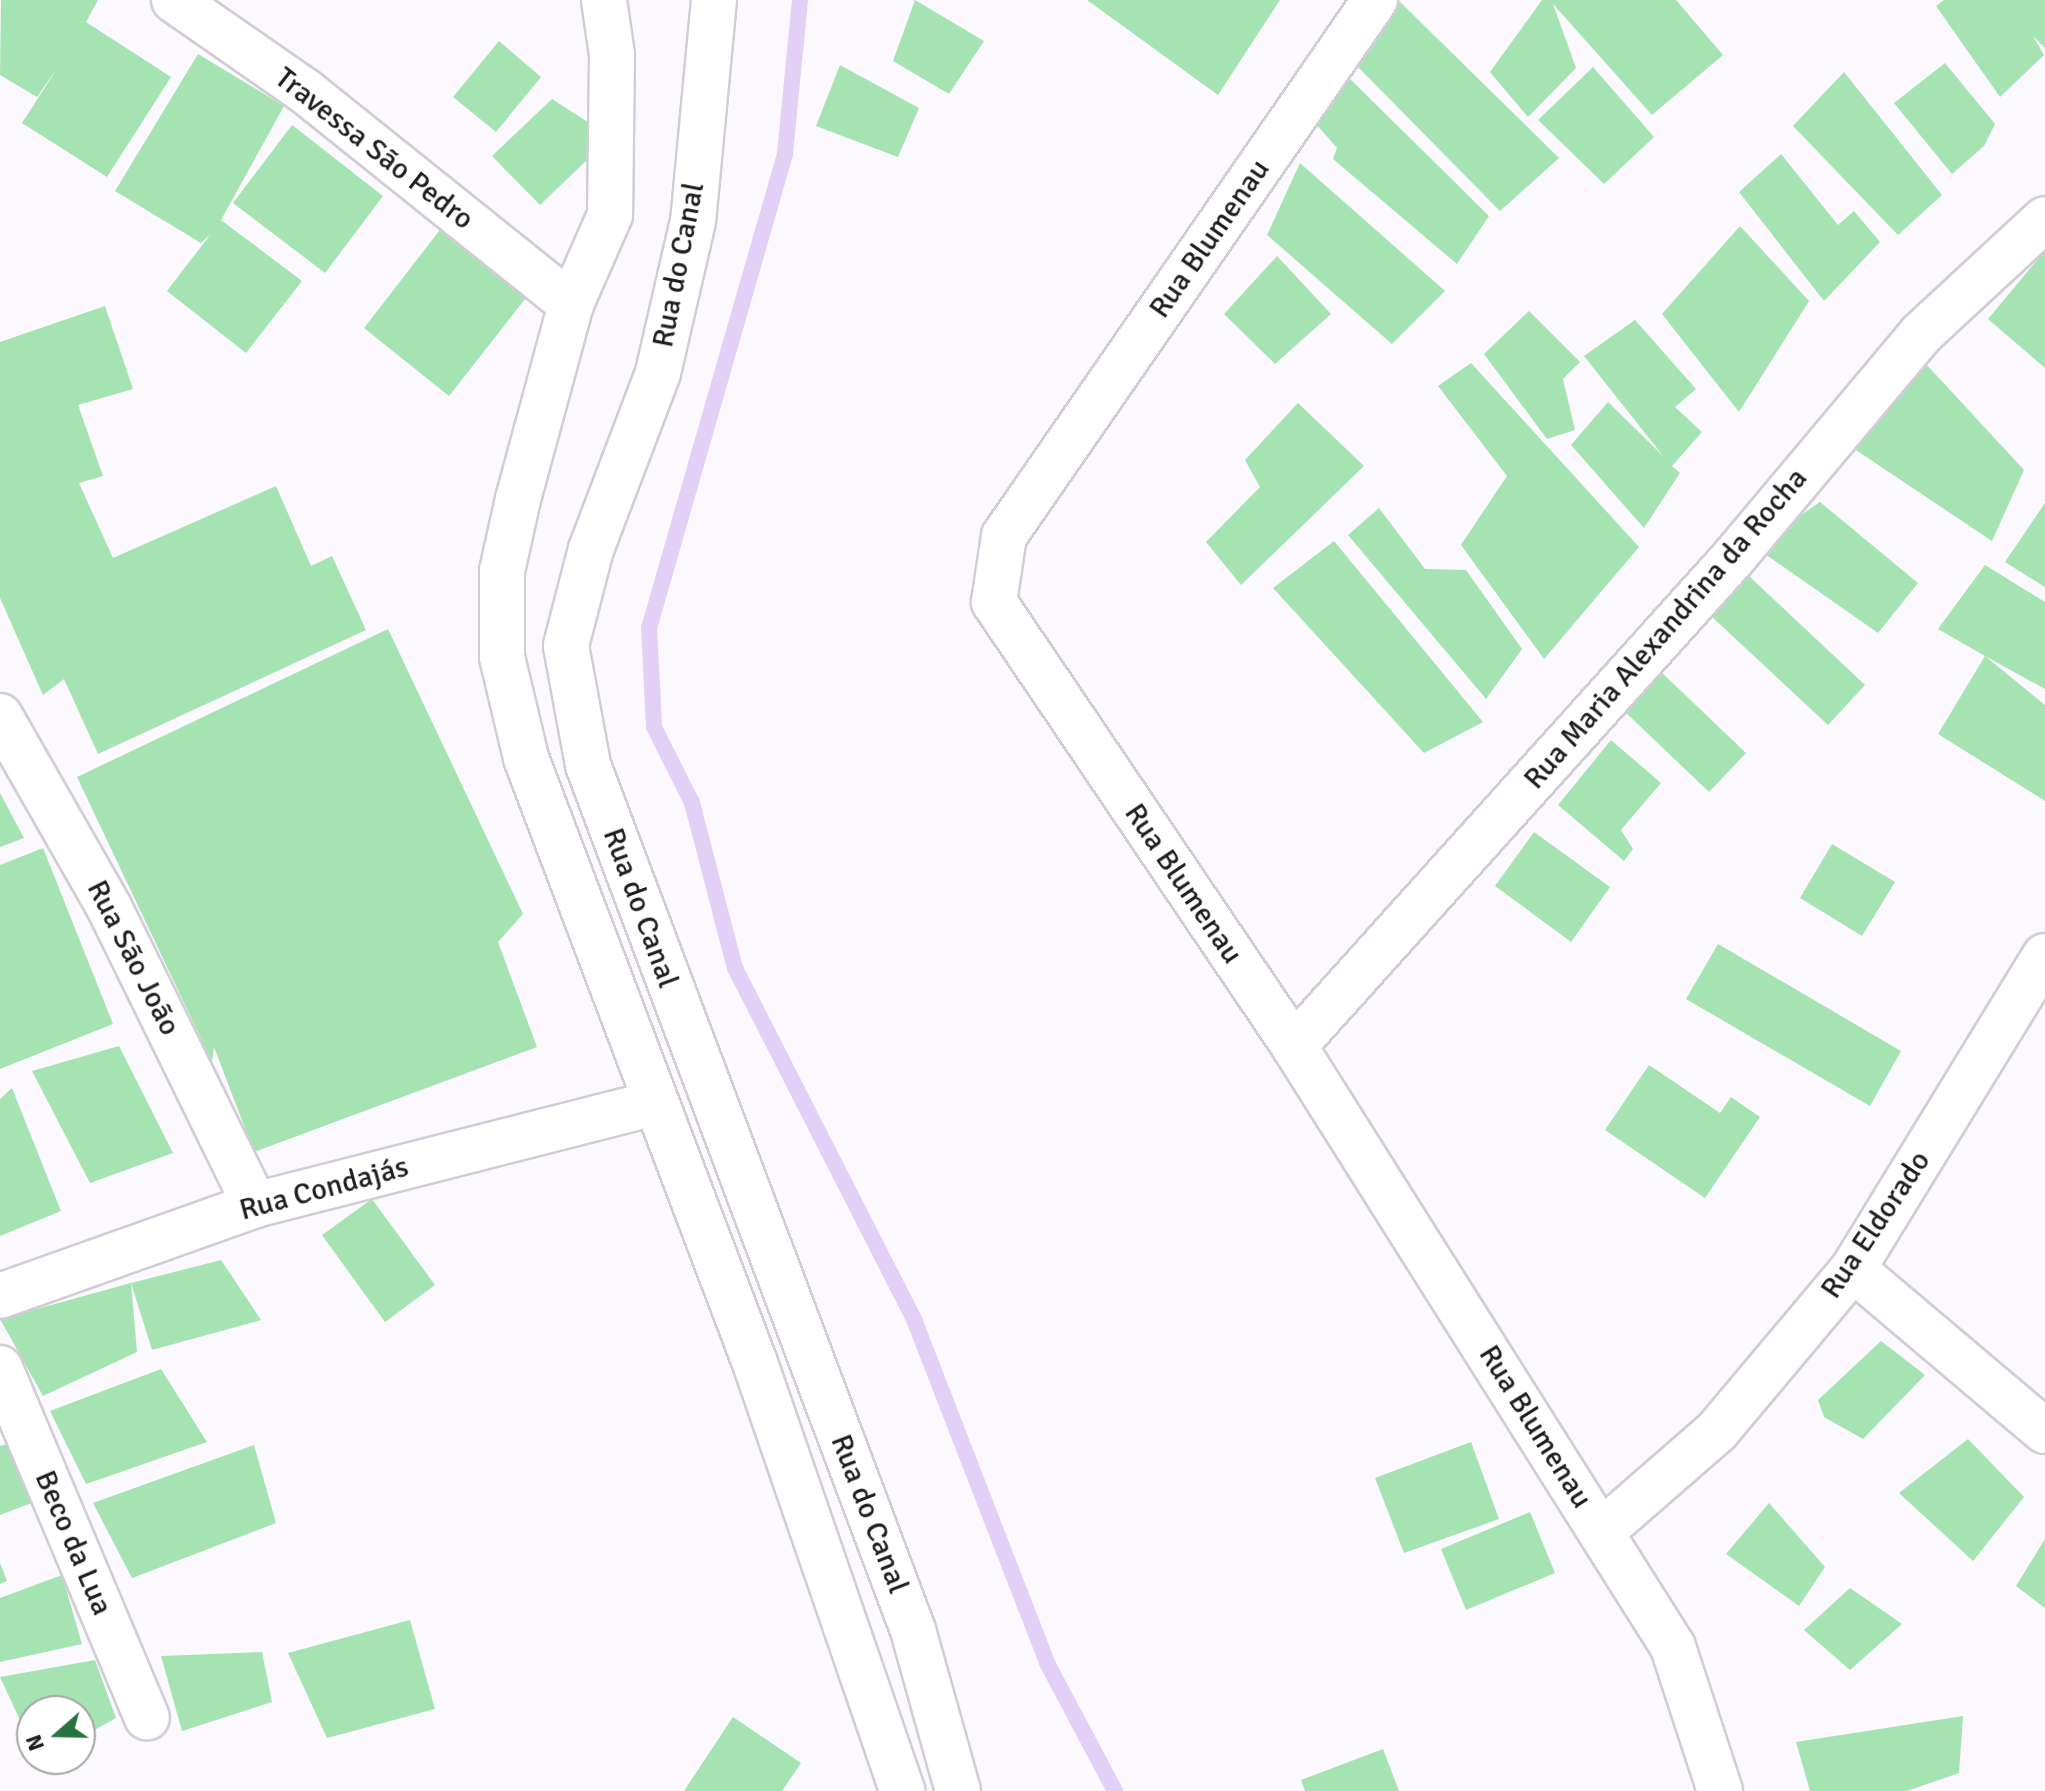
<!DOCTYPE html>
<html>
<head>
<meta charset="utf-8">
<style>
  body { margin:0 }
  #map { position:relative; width:2045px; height:1791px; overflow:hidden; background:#fbf8fe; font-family:Signika,sans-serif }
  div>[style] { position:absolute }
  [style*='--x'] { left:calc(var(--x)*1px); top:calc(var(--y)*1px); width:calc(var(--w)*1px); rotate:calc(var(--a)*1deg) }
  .stream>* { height:16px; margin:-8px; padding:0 8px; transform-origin:8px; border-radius:8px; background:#e3d0f7 }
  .building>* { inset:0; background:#a5e4b2 }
  .roads { filter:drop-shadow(2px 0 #d1ccd6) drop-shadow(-2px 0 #d1ccd6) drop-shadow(0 2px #d1ccd6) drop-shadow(0 -2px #d1ccd6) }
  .minor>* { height:44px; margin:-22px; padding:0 22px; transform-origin:22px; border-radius:22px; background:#fff }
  span { translate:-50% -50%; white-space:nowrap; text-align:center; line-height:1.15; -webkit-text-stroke:8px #fff; paint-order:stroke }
  .street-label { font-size:30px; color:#1f1d20 }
  .north { position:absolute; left:16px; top:1695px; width:80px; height:80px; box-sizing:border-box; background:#fff; border:2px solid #a5a5a6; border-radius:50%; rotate:250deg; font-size:22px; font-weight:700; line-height:32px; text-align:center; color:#1f1d20 }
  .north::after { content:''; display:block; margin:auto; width:28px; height:36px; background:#29713e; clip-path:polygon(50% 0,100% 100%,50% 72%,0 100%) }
</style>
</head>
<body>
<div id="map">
  <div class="stream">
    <i style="--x:800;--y:0;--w:155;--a:95.6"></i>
    <i style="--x:785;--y:154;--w:492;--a:106"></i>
    <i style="--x:649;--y:627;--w:100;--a:87.1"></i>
    <i style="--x:654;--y:727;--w:85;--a:63.4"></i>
    <i style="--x:692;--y:803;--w:171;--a:75.4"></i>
    <i style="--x:735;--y:968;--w:397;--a:63"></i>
    <i style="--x:915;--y:1322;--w:366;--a:68.8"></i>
    <i style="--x:1047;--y:1663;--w:145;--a:62"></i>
  </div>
  <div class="building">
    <i style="clip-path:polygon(1px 0,98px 0,86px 22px,171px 77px,107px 177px,22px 123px,58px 67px,37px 97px,0 75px)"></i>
    <i style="clip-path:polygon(915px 0,984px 41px,949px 94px,893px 61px)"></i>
    <i style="clip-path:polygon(1087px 0,1280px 0,1218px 95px)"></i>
    <i style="clip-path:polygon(1398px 0,1559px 158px,1500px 211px,1355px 64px)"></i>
    <i style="clip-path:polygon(1542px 0,1676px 0,1723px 55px,1652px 115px,1553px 4px,1576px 68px,1528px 117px,1490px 72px)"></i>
    <i style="clip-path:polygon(1944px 0,2045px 0,2045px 48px,2033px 36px,2044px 55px,2000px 97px,1936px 6px)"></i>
    <i style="clip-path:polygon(499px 41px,541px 77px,496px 132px,453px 97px)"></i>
    <i style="clip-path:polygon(198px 54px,284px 106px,221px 220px,302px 281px,246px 353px,167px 291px,210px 235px,201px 243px,115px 191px)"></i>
    <i style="clip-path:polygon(1945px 63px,1995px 124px,1984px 146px,1952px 174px,1894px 103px)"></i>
    <i style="clip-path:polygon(840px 65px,919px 108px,898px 157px,816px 126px)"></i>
    <i style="clip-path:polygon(1593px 67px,1654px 137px,1604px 184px,1538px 120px)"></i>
    <i style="clip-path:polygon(1342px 71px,1489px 216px,1457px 264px,1333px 159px,1337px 148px,1309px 116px)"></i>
    <i style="clip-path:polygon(1844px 72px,1942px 195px,1898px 235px,1793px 126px)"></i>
    <i style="clip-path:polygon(552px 99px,611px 137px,540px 205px,492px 156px)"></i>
    <i style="clip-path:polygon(292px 125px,383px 196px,325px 273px,233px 203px)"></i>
    <i style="clip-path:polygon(1781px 154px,1838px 225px,1854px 211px,1880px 242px,1824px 301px,1739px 192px)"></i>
    <i style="clip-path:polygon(1300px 163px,1445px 291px,1392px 344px,1267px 235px)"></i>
    <i style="clip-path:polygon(443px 226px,529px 294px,449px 396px,364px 328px)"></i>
    <i style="clip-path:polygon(1740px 226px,1809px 301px,1739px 412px,1662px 314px)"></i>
    <i style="clip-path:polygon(2045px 234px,2045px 368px,1988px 319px,2038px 259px,2028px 248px)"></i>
    <i style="clip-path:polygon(1277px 256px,1331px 314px,1275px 364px,1224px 314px)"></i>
    <i style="clip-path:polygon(105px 306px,133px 389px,78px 405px,103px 476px,79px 483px,113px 558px,276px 486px,311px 566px,332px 556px,366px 630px,98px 754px,64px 679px,43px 695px,0 598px,0 342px)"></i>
    <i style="clip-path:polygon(1529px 311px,1580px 362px,1563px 379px,1575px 430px,1547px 439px,1484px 354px)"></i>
    <i style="clip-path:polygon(1635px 320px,1696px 389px,1675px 407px,1702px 432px,1672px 466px,1680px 473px,1644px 528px,1571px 445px,1608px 402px,1664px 457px,1584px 356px)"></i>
    <i style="clip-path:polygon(1471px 363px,1639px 547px,1544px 659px,1461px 545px,1507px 476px,1438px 386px)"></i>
    <i style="clip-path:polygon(1926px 364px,2024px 470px,1992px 541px,1850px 446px)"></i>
    <i style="clip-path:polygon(1298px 403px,1364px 466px,1241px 585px,1206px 542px,1260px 487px,1245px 460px)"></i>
    <i style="clip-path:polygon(1820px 502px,1918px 583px,1878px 633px,1755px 547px)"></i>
    <i style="clip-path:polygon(2045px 503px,2045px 587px,2005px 562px)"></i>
    <i style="clip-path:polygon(1379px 508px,1425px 569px,1466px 570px,1522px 649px,1486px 699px,1348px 535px)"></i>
    <i style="clip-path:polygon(1334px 541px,1483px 722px,1424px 753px,1273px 588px)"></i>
    <i style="clip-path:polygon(1985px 565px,2045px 602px,2045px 689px,1985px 656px,2045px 705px,2045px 801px,1938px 734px,1985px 656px,1938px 629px)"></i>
    <i style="clip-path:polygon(1749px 576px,1865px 685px,1828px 725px,1711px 616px)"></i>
    <i style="clip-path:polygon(388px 629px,523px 914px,498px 942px,537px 1047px,254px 1152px,214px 1047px,212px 1062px,77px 777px)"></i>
    <i style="clip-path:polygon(1659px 670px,1746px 753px,1709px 792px,1622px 709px)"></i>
    <i style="clip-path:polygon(1611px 740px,1661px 783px,1621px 830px,1633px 849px,1624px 861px,1558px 805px)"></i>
    <i style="clip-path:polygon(0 793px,24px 838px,0 847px)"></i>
    <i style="clip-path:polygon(1534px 832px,1610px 887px,1571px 942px,1495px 886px)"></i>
    <i style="clip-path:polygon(1832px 844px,1895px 882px,1862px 936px,1800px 898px)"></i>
    <i style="clip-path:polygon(43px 848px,113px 1024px,0 1069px,0 865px)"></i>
    <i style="clip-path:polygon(1718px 944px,1901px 1051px,1870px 1106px,1686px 999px)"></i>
    <i style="clip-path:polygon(119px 1046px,173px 1153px,90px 1183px,32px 1071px)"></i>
    <i style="clip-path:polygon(1649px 1065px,1720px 1113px,1731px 1097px,1760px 1117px,1705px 1198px,1605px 1130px)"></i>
    <i style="clip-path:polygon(12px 1088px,61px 1211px,0 1236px,0 1099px)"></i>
    <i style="clip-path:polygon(372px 1199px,435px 1285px,385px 1322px,322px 1235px)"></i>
    <i style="clip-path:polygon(221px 1260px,261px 1320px,152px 1350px,131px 1283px)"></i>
    <i style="clip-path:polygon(131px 1283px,137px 1352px,43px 1396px,0 1319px)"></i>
    <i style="clip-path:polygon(1881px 1341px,1925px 1375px,1863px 1439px,1824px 1417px,1818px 1400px)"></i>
    <i style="clip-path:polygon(161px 1369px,207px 1442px,86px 1484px,50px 1411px)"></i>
    <i style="clip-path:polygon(1968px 1439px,2024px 1497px,1973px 1561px,1899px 1493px)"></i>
    <i style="clip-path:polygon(1471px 1442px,1499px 1519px,1404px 1553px,1375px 1478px)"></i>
    <i style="clip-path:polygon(10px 1443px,37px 1501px,0 1515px,0 1446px)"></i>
    <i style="clip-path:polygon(254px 1445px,276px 1523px,132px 1578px,93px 1503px)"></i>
    <i style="clip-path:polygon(1769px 1503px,1825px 1567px,1799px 1606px,1726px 1554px)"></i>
    <i style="clip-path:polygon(1530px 1512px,1555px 1573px,1466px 1610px,1441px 1549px)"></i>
    <i style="clip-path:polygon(2045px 1539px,2045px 1608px,2016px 1586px)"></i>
    <i style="clip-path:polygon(0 1563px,7px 1581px,0 1584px)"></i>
    <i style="clip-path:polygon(62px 1575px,82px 1644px,0 1662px,0 1598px)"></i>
    <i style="clip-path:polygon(1850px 1588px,1902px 1624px,1850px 1670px,1804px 1630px)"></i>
    <i style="clip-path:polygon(410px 1620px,435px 1709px,327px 1738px,288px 1653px)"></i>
    <i style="clip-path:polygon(262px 1652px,272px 1702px,182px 1731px,161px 1656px)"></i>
    <i style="clip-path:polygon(95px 1660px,116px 1718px,80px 1738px,80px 1711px,32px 1711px,32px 1746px,0 1677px)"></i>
    <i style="clip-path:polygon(1963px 1716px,1959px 1773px,1907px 1791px,1810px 1791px,1796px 1742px)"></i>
    <i style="clip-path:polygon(733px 1717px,801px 1763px,782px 1791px,684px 1791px)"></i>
    <i style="clip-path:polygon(1383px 1749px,1399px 1791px,1305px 1791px,1301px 1780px)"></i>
  </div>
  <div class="roads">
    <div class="minor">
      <i style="--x:174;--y:0;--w:160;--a:34.8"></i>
      <i style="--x:305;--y:91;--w:341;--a:38.7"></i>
      <i style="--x:604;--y:0;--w:56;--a:81.7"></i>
      <i style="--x:612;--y:55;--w:160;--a:90.7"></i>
      <i style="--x:610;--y:215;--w:97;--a:113.7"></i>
      <i style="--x:571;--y:304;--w:202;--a:105.2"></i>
      <i style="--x:518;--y:499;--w:74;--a:102.5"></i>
      <i style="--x:502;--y:571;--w:86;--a:90"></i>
      <i style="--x:502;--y:657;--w:104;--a:76.6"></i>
      <i style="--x:526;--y:758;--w:647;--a:69.27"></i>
      <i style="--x:755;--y:1363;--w:453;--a:71"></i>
      <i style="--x:714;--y:0;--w:222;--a:95.4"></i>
      <i style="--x:693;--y:221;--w:156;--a:103"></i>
      <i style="--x:658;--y:373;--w:188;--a:110.8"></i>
      <i style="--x:591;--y:549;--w:100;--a:104.5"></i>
      <i style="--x:566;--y:646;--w:121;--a:79.5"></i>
      <i style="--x:588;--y:765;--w:924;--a:69.41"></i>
      <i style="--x:913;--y:1630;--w:167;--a:74.4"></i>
      <i style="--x:1375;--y:0;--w:652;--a:124.69"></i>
      <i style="--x:1004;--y:536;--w:67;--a:98.6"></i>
      <i style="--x:994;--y:602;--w:536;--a:55.95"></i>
      <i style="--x:1294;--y:1046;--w:711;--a:57.76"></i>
      <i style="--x:1673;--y:1647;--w:151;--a:71.9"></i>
      <i style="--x:0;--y:716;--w:220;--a:60.3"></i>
      <i style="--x:109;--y:907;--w:332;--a:63.9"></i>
      <i style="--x:1294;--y:1046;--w:658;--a:-48.02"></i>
      <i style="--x:1734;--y:557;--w:291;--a:-50"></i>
      <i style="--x:1921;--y:334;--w:169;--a:-42.8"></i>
      <i style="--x:1853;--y:1269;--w:251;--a:40.2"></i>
      <i style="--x:0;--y:1296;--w:271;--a:-19.6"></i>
      <i style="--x:255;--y:1205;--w:412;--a:-14.3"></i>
      <i style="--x:0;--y:1368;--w:379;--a:67.2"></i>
      <i style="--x:1601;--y:1532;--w:154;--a:-41"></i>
      <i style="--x:1717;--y:1431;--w:212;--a:-50"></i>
      <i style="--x:1853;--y:1269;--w:367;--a:-58.5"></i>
    </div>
  </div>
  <div class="street-label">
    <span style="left:374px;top:149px;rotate:38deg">Travessa São Pedro</span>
    <span style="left:1210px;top:239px;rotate:-55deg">Rua Blumenau</span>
    <span style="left:679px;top:265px;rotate:-79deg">Rua do Canal</span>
    <span style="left:1666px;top:629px;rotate:-49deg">Rua Maria Alexandrina da Rocha</span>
    <span style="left:1183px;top:884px;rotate:56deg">Rua Blumenau</span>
    <span style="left:640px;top:908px;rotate:70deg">Rua do Canal</span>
    <span style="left:133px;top:958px;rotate:63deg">Rua São João</span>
    <span style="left:324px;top:1189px;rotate:-15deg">Rua Condajás</span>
    <span style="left:1876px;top:1225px;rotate:-56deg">Rua Eldorado</span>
    <span style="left:1535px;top:1427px;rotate:58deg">Rua Blumenau</span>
    <span style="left:869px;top:1514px;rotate:69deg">Rua do Canal</span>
    <span style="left:73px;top:1543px;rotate:67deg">Beco da Lua</span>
  </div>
  <div class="north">N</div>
</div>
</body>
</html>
